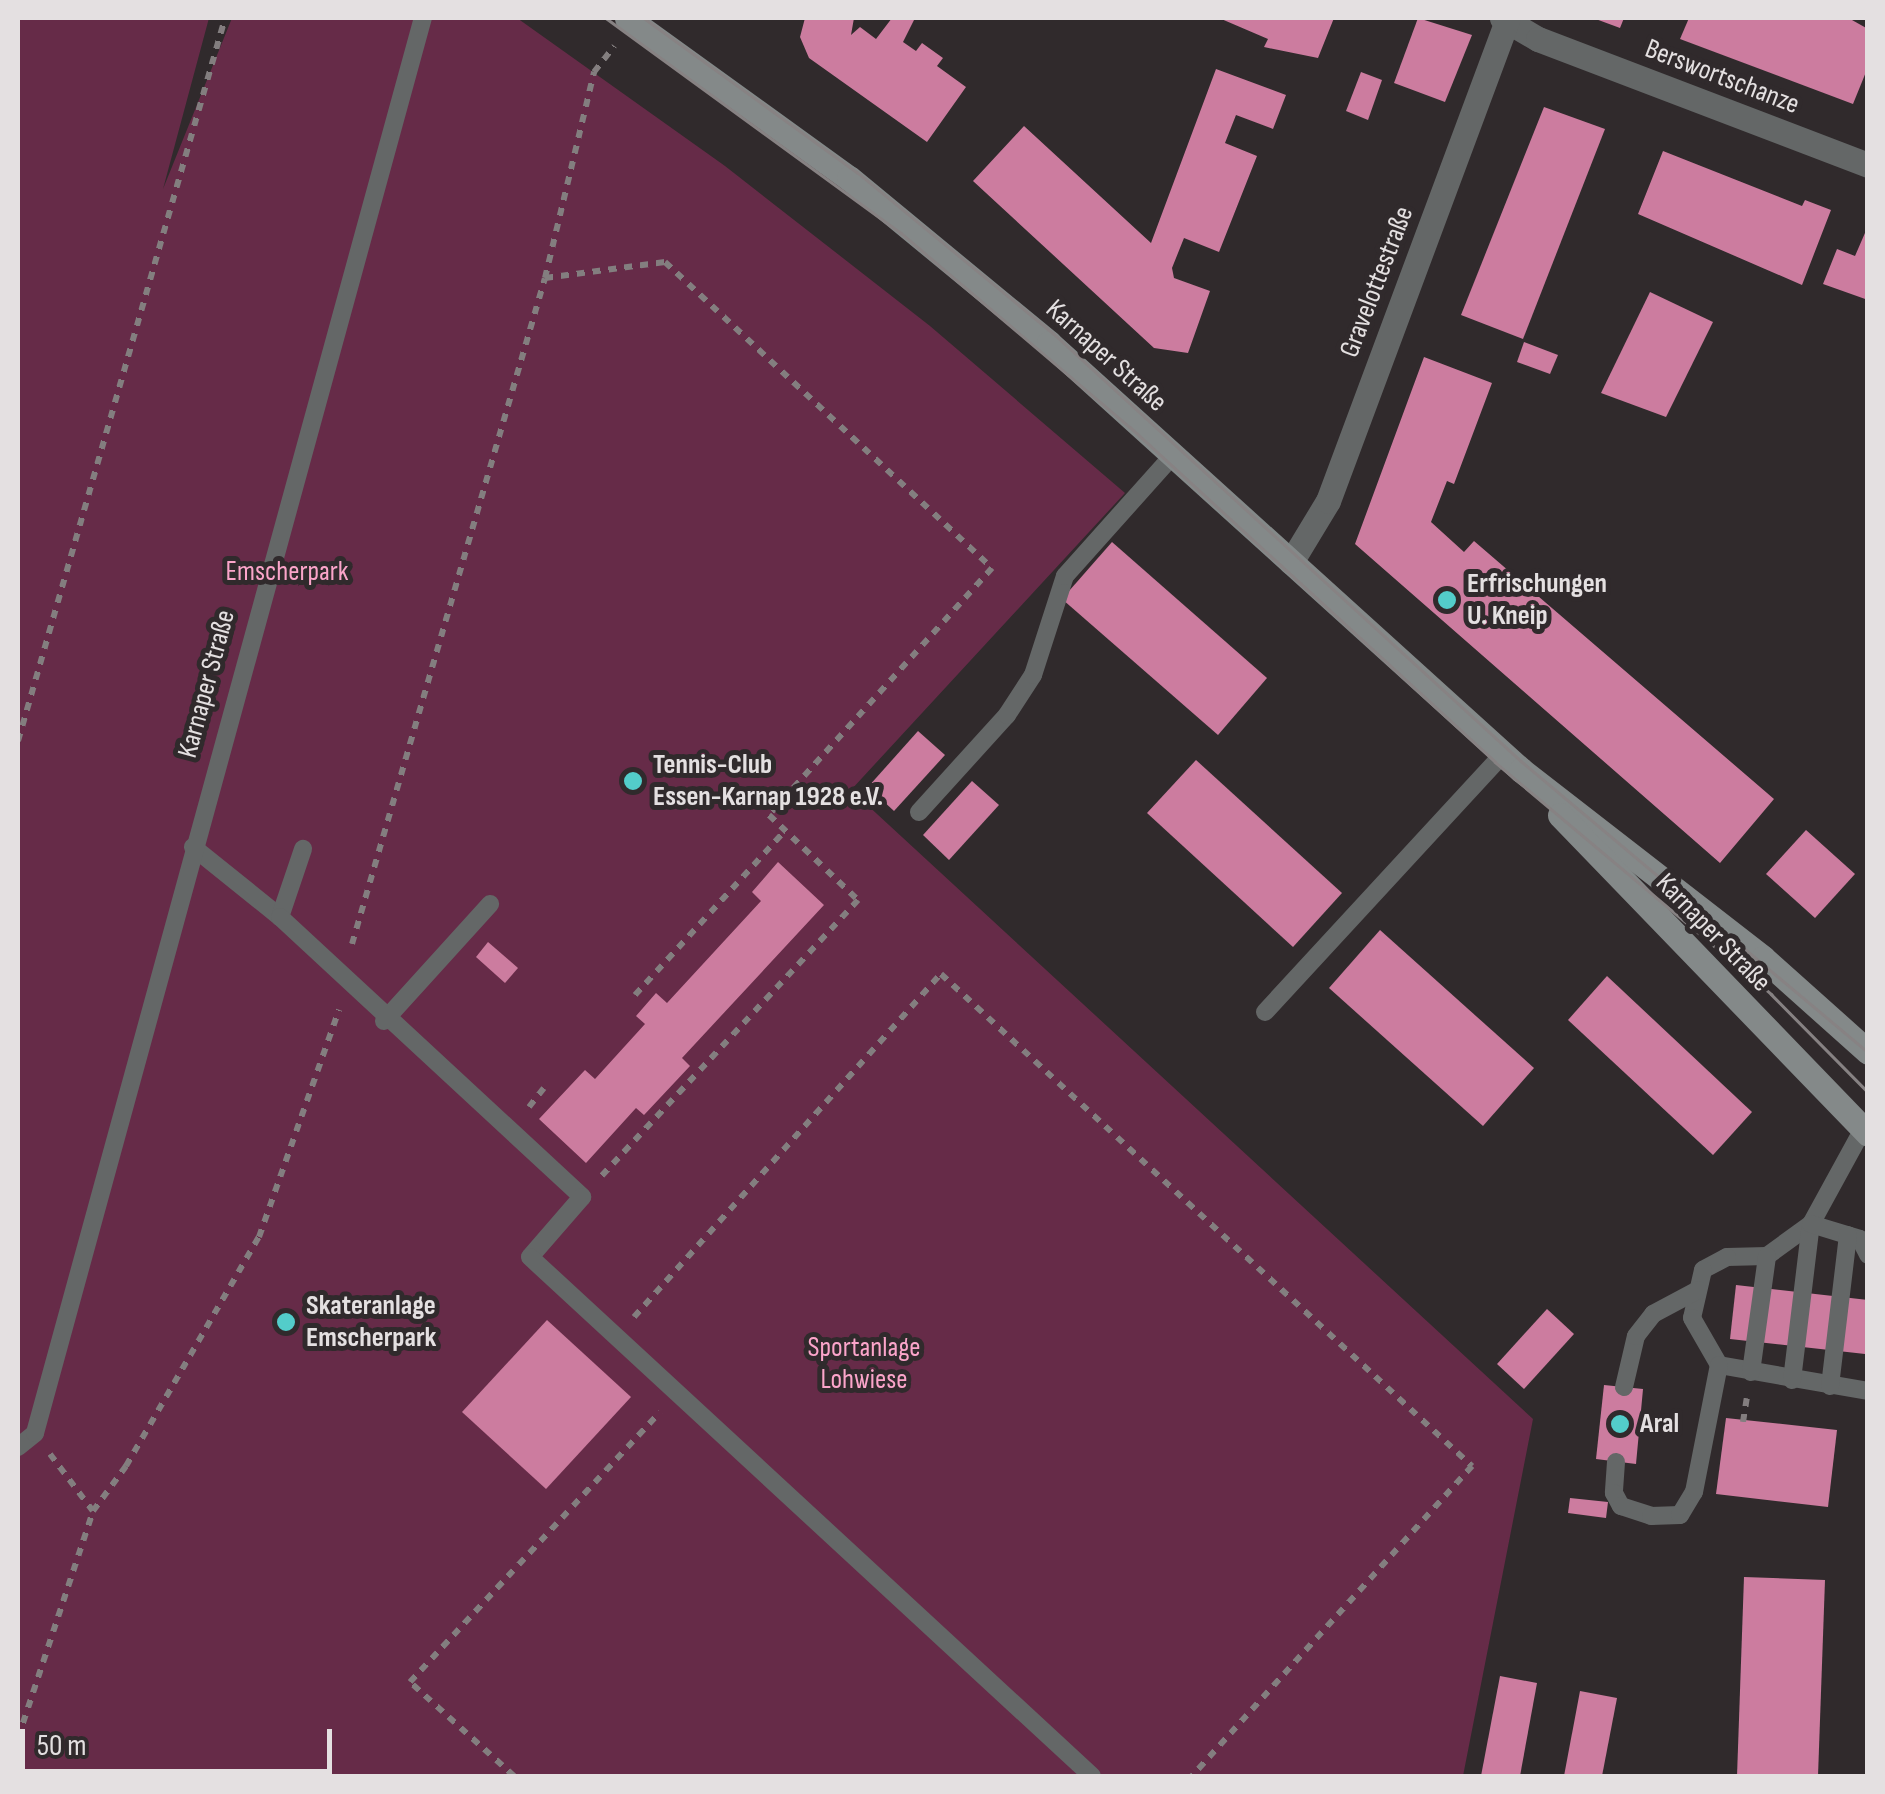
<!DOCTYPE html>
<html>
<head>
<meta charset="utf-8">
<style>
  body { margin:0 }
  #map { position:relative; width:1885px; height:1794px; overflow:hidden; background:#302a2c; font-family:"Sofia Sans Condensed",sans-serif }
  div>[style] { position:absolute }
  [style*='--x'] { left:calc(var(--x)*1px); top:calc(var(--y)*1px); width:calc(var(--w)*1px); rotate:calc(var(--a)*1deg) }
  .green>* { inset:0; background:#662b48 }
  .building>* { inset:0; background:#cc7c9f }
  .path>* { height:6px; margin-top:-3px; transform-origin:0; background:repeating-linear-gradient(90deg,#837e7f 0 8px,transparent 0 16px) }
  .lane>* { height:18px; margin:-9px; padding:0 9px; transform-origin:9px; border-radius:9px; background:#646767 }
  .street>* { height:25px; margin:-12.5px; padding:0 12.5px; transform-origin:12.5px; border-radius:12.5px; background:#646767 }
  .secondary>* { height:25px; margin:-12.5px; padding:0 12.5px; transform-origin:12.5px; border-radius:12.5px; background:#848989 }
  .tram>* { height:2.5px; margin:-1.25px; padding:0 1.25px; transform-origin:1.25px; border-radius:1.25px; background:#878283 }
  .dots>* { width:28px; height:28px; translate:-50% -50%; box-sizing:border-box; border:5px solid #302a2c; border-radius:50% }
  span { translate:-50% -50%; white-space:nowrap; text-align:center; line-height:1.15; -webkit-text-stroke:10px #302a2c; paint-order:stroke }
  .street-label { font-size:28px; color:#e4e0e1 }
  .park-label { font-size:28px; color:#fba5ca }
  .poi-label { font-size:28px; color:#e4e0e1; font-weight:700 }
  .left { translate:0 -50%; text-align:left }
  .frame { position:absolute; inset:0; border:20px solid #e4e0e1; pointer-events:none }
  .scale { position:absolute; left:20px; top:1729px; width:312px; height:45px; box-sizing:border-box; border:5px solid #e4e0e1; border-top:0; padding-left:12px; font-size:30px; line-height:35px; white-space:nowrap; color:#e4e0e1; -webkit-text-stroke:8px #302a2c; paint-order:stroke }
</style>
</head>
<body>
<div id="map">
  <div class="green">
    <i style="clip-path:polygon(18px 18px,209px 18px,163px 189px,232px 18px,517px 18px,725px 166px,930px 326px,1125px 493px,851px 790px,1533px 1419px,1463px 1776px,18px 1776px)"></i>
  </div>
  <div class="building">
    <i style="clip-path:polygon(805px 18px,854px 18px,851px 35px,860px 27px,876px 39px,892px 18px,915px 18px,903px 42px,916px 51px,922px 43px,943px 58px,937px 66px,966px 87px,927px 142px,809px 58px,800px 37px)"></i>
    <i style="clip-path:polygon(1219px 18px,1334px 18px,1318px 58px,1264px 47px,1268px 39px)"></i>
    <i style="clip-path:polygon(1418px 18px,1472px 35px,1445px 102px,1394px 83px)"></i>
    <i style="clip-path:polygon(1593px 18px,1624px 18px,1620px 28px)"></i>
    <i style="clip-path:polygon(1689px 18px,1852px 20px,1868px 29px,1868px 67px,1853px 104px,1680px 39px)"></i>
    <i style="clip-path:polygon(1216px 69px,1286px 95px,1273px 129px,1236px 115px,1225px 143px,1257px 156px,1219px 252px,1184px 238px,1172px 268px,1174px 278px,1210px 291px,1188px 353px,1154px 348px,973px 181px,1024px 126px,1151px 243px)"></i>
    <i style="clip-path:polygon(1361px 72px,1382px 80px,1368px 120px,1346px 111px)"></i>
    <i style="clip-path:polygon(1544px 107px,1605px 129px,1523px 339px,1461px 315px)"></i>
    <i style="clip-path:polygon(1663px 151px,1802px 206px,1805px 200px,1831px 210px,1802px 285px,1638px 214px)"></i>
    <i style="clip-path:polygon(1868px 226px,1868px 300px,1823px 284px,1837px 249px,1855px 256px)"></i>
    <i style="clip-path:polygon(1650px 292px,1713px 322px,1666px 417px,1601px 393px)"></i>
    <i style="clip-path:polygon(1524px 342px,1558px 355px,1550px 374px,1517px 362px)"></i>
    <i style="clip-path:polygon(1424px 357px,1492px 383px,1454px 484px,1447px 481px,1431px 522px,1464px 552px,1474px 541px,1774px 799px,1720px 863px,1355px 544px)"></i>
    <i style="clip-path:polygon(1112px 542px,1267px 678px,1218px 735px,1062px 599px)"></i>
    <i style="clip-path:polygon(918px 731px,945px 755px,894px 811px,868px 787px)"></i>
    <i style="clip-path:polygon(1196px 760px,1342px 893px,1293px 947px,1147px 813px)"></i>
    <i style="clip-path:polygon(972px 781px,999px 805px,949px 860px,923px 835px)"></i>
    <i style="clip-path:polygon(1806px 830px,1855px 874px,1815px 918px,1766px 874px)"></i>
    <i style="clip-path:polygon(778px 862px,824px 905px,682px 1058px,690px 1066px,644px 1115px,636px 1108px,586px 1163px,539px 1119px,585px 1070px,595px 1079px,645px 1024px,636px 1016px,656px 993px,667px 1003px,761px 901px,752px 892px)"></i>
    <i style="clip-path:polygon(1380px 930px,1534px 1068px,1483px 1126px,1329px 988px)"></i>
    <i style="clip-path:polygon(488px 942px,518px 968px,505px 983px,476px 957px)"></i>
    <i style="clip-path:polygon(1607px 976px,1752px 1112px,1713px 1155px,1568px 1020px)"></i>
    <i style="clip-path:polygon(1736px 1285px,1868px 1300px,1865px 1354px,1730px 1339px)"></i>
    <i style="clip-path:polygon(1547px 1309px,1574px 1334px,1524px 1389px,1497px 1364px)"></i>
    <i style="clip-path:polygon(547px 1320px,631px 1397px,546px 1489px,462px 1412px)"></i>
    <i style="clip-path:polygon(1604px 1385px,1643px 1389px,1636px 1464px,1596px 1459px)"></i>
    <i style="clip-path:polygon(1726px 1418px,1837px 1430px,1828px 1507px,1716px 1494px)"></i>
    <i style="clip-path:polygon(1570px 1498px,1608px 1502px,1606px 1518px,1568px 1513px)"></i>
    <i style="clip-path:polygon(1744px 1577px,1825px 1580px,1818px 1776px,1737px 1776px)"></i>
    <i style="clip-path:polygon(1500px 1676px,1537px 1683px,1520px 1776px,1481px 1776px)"></i>
    <i style="clip-path:polygon(1580px 1691px,1617px 1698px,1602px 1776px,1564px 1776px)"></i>
  </div>
  <div class="path">
    <i style="--x:545;--y:278;--w:121;--a:-7.6"></i>
    <i style="--x:665;--y:262;--w:448;--a:43.1"></i>
    <i style="--x:992;--y:568;--w:333;--a:132.1"></i>
    <i style="--x:769;--y:815;--w:123;--a:43.7"></i>
    <i style="--x:858;--y:900;--w:378;--a:132.9"></i>
    <i style="--x:18;--y:741;--w:752;--a:-74.02"></i>
    <i style="--x:352;--y:944;--w:693;--a:-73.84"></i>
    <i style="--x:545;--y:278;--w:212;--a:-76.6"></i>
    <i style="--x:594;--y:72;--w:33;--a:-52"></i>
    <i style="--x:635;--y:995;--w:222;--a:-47.6"></i>
    <i style="--x:529;--y:1107;--w:24;--a:-52"></i>
    <i style="--x:634;--y:1317;--w:460;--a:-48.2"></i>
    <i style="--x:941;--y:974;--w:724;--a:42.82"></i>
    <i style="--x:1472;--y:1466;--w:418;--a:132.1"></i>
    <i style="--x:1743;--y:1422;--w:24;--a:-81"></i>
    <i style="--x:50;--y:1454;--w:71;--a:53"></i>
    <i style="--x:93;--y:1511;--w:56;--a:-53.7"></i>
    <i style="--x:126;--y:1466;--w:265;--a:-59.9"></i>
    <i style="--x:259;--y:1237;--w:241;--a:-70.6"></i>
    <i style="--x:18;--y:1738;--w:239;--a:-71.7"></i>
    <i style="--x:514;--y:1776;--w:140;--a:-137.9"></i>
    <i style="--x:410;--y:1682;--w:368;--a:-47.2"></i>
  </div>
  <div class="lane">
    <i style="--x:919;--y:812;--w:131;--a:-47.8"></i>
    <i style="--x:1007;--y:715;--w:48;--a:-57"></i>
    <i style="--x:1033;--y:675;--w:104;--a:-72.1"></i>
    <i style="--x:1065;--y:576;--w:162;--a:-48.2"></i>
    <i style="--x:193;--y:847;--w:112;--a:38.8"></i>
    <i style="--x:280;--y:917;--w:72;--a:-71.3"></i>
    <i style="--x:280;--y:917;--w:412;--a:42.8"></i>
    <i style="--x:582;--y:1197;--w:79;--a:130.9"></i>
    <i style="--x:530;--y:1257;--w:765;--a:42.72"></i>
    <i style="--x:1265;--y:1012;--w:351;--a:-47.3"></i>
    <i style="--x:384;--y:1021;--w:158;--a:-47.8"></i>
    <i style="--x:1863;--y:1129;--w:108;--a:118.7"></i>
    <i style="--x:1811;--y:1224;--w:54;--a:144"></i>
    <i style="--x:1767;--y:1256;--w:40;--a:178.6"></i>
    <i style="--x:1727;--y:1257;--w:27;--a:152"></i>
    <i style="--x:1703;--y:1270;--w:49;--a:102.9"></i>
    <i style="--x:1692;--y:1318;--w:54;--a:60.1"></i>
    <i style="--x:1719;--y:1365;--w:151;--a:9.9"></i>
    <i style="--x:1751;--y:1372;--w:117;--a:-82.1"></i>
    <i style="--x:1792;--y:1380;--w:157;--a:-83.1"></i>
    <i style="--x:1811;--y:1224;--w:51;--a:17"></i>
    <i style="--x:1860;--y:1239;--w:18;--a:63"></i>
    <i style="--x:1830;--y:1386;--w:152;--a:-83.2"></i>
    <i style="--x:1624;--y:1387;--w:52;--a:-76.8"></i>
    <i style="--x:1636;--y:1336;--w:28;--a:-52"></i>
    <i style="--x:1653;--y:1314;--w:51;--a:-28.1"></i>
    <i style="--x:18;--y:1447;--w:22;--a:-39"></i>
    <i style="--x:35;--y:1433;--w:1467;--a:-74.67"></i>
    <i style="--x:1616;--y:1462;--w:31;--a:94"></i>
    <i style="--x:1614;--y:1493;--w:15;--a:62"></i>
    <i style="--x:1621;--y:1506;--w:32;--a:18"></i>
    <i style="--x:1651;--y:1516;--w:29;--a:-2"></i>
    <i style="--x:1680;--y:1515;--w:27;--a:-59"></i>
    <i style="--x:1694;--y:1492;--w:129;--a:-78.9"></i>
  </div>
  <div class="street">
    <i style="--x:1502;--y:18;--w:42;--a:30.3"></i>
    <i style="--x:1538;--y:39;--w:353;--a:20.9"></i>
    <i style="--x:1291;--y:562;--w:71;--a:-58.8"></i>
    <i style="--x:1328;--y:501;--w:515;--a:-69.56"></i>
  </div>
  <div class="secondary">
    <i style="--x:627;--y:18;--w:274;--a:35.8"></i>
    <i style="--x:849;--y:178;--w:259;--a:39.5"></i>
    <i style="--x:1049;--y:343;--w:636;--a:42.13"></i>
    <i style="--x:1521;--y:770;--w:306;--a:37.8"></i>
    <i style="--x:1763;--y:958;--w:141;--a:41.8"></i>
    <i style="--x:1560;--y:815;--w:443;--a:46"></i>
  </div>
  <div class="tram">
    <i style="--x:606;--y:18;--w:365;--a:36.1"></i>
    <i style="--x:901;--y:233;--w:300;--a:40.3"></i>
    <i style="--x:1130;--y:427;--w:495;--a:42.5"></i>
    <i style="--x:1495;--y:762;--w:361;--a:40"></i>
    <i style="--x:1771;--y:994;--w:138;--a:45.3"></i>
    <i style="--x:644;--y:18;--w:263;--a:35.9"></i>
    <i style="--x:857;--y:172;--w:254;--a:39.4"></i>
    <i style="--x:1053;--y:333;--w:634;--a:42.44"></i>
    <i style="--x:1521;--y:761;--w:453;--a:40"></i>
  </div>
  <div class="dots">
    <i style="left:1447px;top:600px;background:#53cdca"></i>
    <i style="left:633px;top:781px;background:#53cdca"></i>
    <i style="left:286px;top:1322px;background:#53cdca"></i>
    <i style="left:1620px;top:1424px;background:#53cdca"></i>
  </div>
  <div class="street-label">
    <span style="left:1722px;top:77px;rotate:21deg">Berswortschanze</span>
    <span style="left:1377px;top:282px;rotate:-69deg">Gravelottestraße</span>
    <span style="left:1106px;top:356px;rotate:42deg">Karnaper Straße</span>
    <span style="left:207px;top:684px;rotate:-75deg">Karnaper Straße</span>
    <span style="left:1713px;top:933px;rotate:46deg">Karnaper Straße</span>
  </div>
  <div class="park-label">
    <span style="left:287px;top:572px">Emscherpark</span>
    <span style="left:864px;top:1364px">Sportanlage<br>Lohwiese</span>
  </div>
  <div class="poi-label">
    <span class="left" style="left:1467px;top:600px">Erfrischungen<br>U. Kneip</span>
    <span class="left" style="left:653px;top:781px">Tennis-Club<br>Essen-Karnap 1928 e.V.</span>
    <span class="left" style="left:306px;top:1322px">Skateranlage<br>Emscherpark</span>
    <span class="left" style="left:1640px;top:1424px">Aral</span>
  </div>
  <div class="frame"></div>
  <div class="scale">50 m</div>
</div>
</body>
</html>
